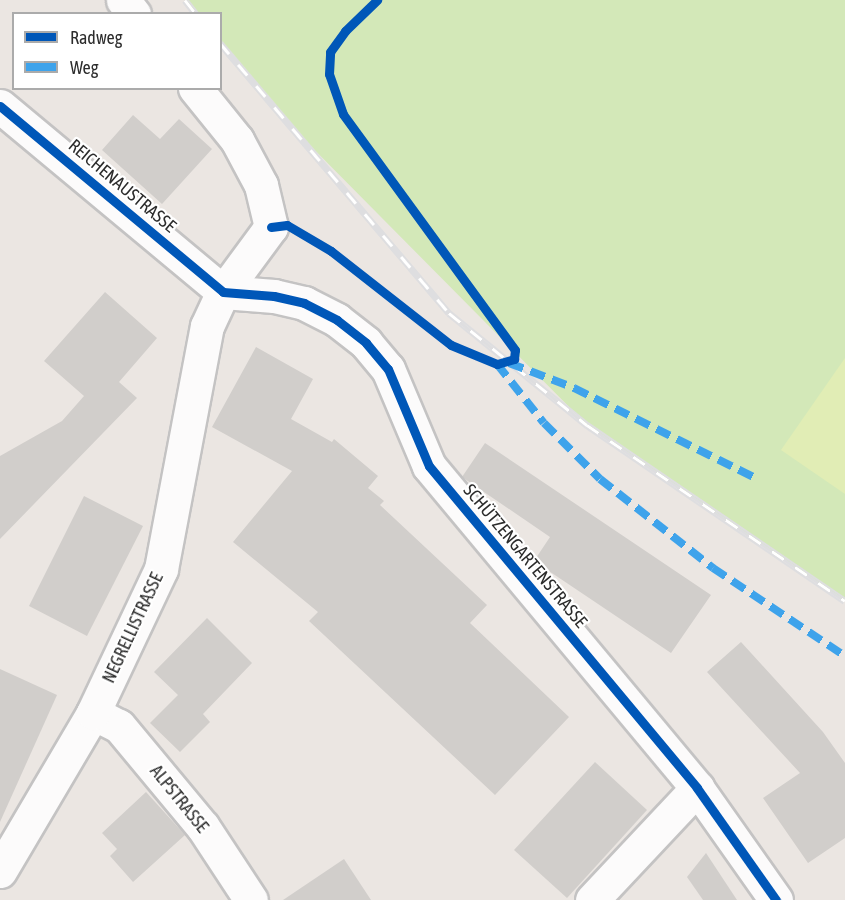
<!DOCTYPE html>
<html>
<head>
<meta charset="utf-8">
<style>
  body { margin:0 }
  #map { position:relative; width:845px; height:900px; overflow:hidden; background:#ebe6e2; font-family:"Asap Condensed",sans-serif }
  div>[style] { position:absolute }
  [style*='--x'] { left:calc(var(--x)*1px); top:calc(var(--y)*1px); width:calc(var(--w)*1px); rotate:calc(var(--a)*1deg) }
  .green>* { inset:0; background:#d3e8b8 }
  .pitch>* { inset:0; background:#e1edb5 }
  .building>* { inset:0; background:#d1cecb }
  .roads { filter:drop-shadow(2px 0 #c4c3c3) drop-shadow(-2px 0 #c4c3c3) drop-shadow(0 2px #c4c3c3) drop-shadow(0 -2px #c4c3c3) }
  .minor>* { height:33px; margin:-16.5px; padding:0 16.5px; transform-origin:16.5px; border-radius:16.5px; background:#fcfbfb }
  .rail>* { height:7px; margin-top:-3.5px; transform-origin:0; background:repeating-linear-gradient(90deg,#fff 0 14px,#dedee0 0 28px); box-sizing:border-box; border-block:2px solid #dedee0 }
  .quiet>* { height:8px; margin-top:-4px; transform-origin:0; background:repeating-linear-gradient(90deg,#3ea3eb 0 15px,transparent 0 23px) }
  .cycleway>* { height:9px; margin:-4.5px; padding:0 4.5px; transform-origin:4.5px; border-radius:4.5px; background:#0057b8 }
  span { translate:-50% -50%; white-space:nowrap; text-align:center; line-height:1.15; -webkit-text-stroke:4.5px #fff; paint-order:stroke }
  .street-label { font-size:18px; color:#2c2c2c }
  .legend { position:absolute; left:12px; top:12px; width:210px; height:78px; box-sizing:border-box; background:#fff; border:2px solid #ababab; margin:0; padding:8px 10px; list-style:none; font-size:18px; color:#2c2c2c }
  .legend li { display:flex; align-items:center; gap:12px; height:30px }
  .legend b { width:30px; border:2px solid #ababab }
</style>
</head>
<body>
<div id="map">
  <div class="green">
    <i style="clip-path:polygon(186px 0,845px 0,845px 601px,587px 425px,276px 111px,221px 43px,220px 14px,197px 13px)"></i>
  </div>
  <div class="pitch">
    <i style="clip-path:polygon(845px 358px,845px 494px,781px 450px)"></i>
  </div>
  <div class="building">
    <i style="clip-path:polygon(133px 115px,160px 139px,179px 119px,212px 149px,162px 204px,102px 150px)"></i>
    <i style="clip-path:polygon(105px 292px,157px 338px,119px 382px,137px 398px,0 539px,0 456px,62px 421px,84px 396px,44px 361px)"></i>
    <i style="clip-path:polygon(256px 347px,313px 379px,291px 419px,332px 442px,334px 439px,378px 476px,368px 488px,384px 501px,380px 505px,487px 605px,470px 623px,569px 717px,495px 795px,309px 621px,318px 612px,233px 542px,292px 471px,212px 427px)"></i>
    <i style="clip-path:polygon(485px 443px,711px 595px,671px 653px,534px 561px,550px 537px,462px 477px)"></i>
    <i style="clip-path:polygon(84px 496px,143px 526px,87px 636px,29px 606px)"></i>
    <i style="clip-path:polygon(207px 618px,252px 663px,203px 714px,210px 722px,180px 752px,150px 723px,178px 695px,154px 672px)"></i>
    <i style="clip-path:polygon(741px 642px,823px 732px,845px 763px,845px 838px,808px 863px,763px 798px,800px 773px,707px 672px)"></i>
    <i style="clip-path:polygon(0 669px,57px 695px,0 822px)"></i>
    <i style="clip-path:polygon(595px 762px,647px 810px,567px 898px,514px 850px)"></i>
    <i style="clip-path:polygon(146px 792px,185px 835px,133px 882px,110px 856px,117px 849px,102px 833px)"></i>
    <i style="clip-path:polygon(706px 853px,737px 900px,703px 900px,687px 877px)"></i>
    <i style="clip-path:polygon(344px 859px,371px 900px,283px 900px)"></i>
  </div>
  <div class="roads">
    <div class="minor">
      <i style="--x:123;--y:0;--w:18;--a:52"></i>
      <i style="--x:0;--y:106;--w:290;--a:39.8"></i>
      <i style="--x:223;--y:292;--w:51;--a:4.5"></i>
      <i style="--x:274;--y:296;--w:31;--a:13"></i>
      <i style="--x:304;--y:303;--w:37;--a:27"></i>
      <i style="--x:337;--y:320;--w:37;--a:38"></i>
      <i style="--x:366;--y:343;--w:34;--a:50"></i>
      <i style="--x:388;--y:369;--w:105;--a:67.1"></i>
      <i style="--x:429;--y:466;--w:419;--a:50.2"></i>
      <i style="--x:697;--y:788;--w:137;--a:54.8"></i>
      <i style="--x:93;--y:713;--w:29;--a:27"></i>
      <i style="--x:119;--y:726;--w:131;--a:50.3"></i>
      <i style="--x:203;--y:827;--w:87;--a:56.7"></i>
      <i style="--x:0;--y:871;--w:183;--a:-59.5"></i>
      <i style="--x:93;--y:713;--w:159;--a:-64.7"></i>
      <i style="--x:161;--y:569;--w:247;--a:-79.3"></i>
      <i style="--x:207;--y:326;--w:38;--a:-65"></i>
      <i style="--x:223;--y:292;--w:81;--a:-53.6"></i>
      <i style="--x:271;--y:227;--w:43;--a:-103.4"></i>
      <i style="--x:261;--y:185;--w:51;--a:-118.1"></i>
      <i style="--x:237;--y:140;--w:67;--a:-128.9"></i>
      <i style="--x:592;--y:900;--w:154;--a:-46.8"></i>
    </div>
  </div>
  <div class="rail">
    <i style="--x:185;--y:0;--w:18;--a:52"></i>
    <i style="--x:220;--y:43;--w:354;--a:49.7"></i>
    <i style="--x:449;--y:313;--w:178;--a:39.1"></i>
    <i style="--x:587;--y:425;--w:312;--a:34.3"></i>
  </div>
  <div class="quiet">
    <i style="--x:509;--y:363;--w:70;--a:21"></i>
    <i style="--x:574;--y:388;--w:200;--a:26.4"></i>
    <i style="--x:497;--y:364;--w:75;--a:51.5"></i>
    <i style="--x:544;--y:423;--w:79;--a:45"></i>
    <i style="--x:600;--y:479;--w:144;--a:38.2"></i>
    <i style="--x:713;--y:568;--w:159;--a:33.7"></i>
  </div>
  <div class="cycleway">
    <i style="--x:0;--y:106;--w:290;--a:39.8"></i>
    <i style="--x:223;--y:292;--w:51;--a:4.5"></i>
    <i style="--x:274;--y:296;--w:31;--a:13"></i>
    <i style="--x:304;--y:303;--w:37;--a:27"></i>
    <i style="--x:337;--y:320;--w:37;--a:38"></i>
    <i style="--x:366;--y:343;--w:34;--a:50"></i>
    <i style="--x:388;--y:369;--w:105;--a:67.1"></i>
    <i style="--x:429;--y:466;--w:419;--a:50.2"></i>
    <i style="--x:697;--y:788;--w:137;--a:54.8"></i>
    <i style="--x:271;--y:227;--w:16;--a:-7"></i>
    <i style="--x:287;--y:225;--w:51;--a:30.6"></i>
    <i style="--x:331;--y:251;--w:152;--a:38.1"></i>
    <i style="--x:451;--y:345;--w:50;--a:22.4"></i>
    <i style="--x:497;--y:364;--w:18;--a:-16"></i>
    <i style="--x:514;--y:359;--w:9;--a:-84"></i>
    <i style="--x:515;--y:350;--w:292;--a:-126.1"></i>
    <i style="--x:343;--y:114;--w:42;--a:-109.3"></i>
    <i style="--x:329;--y:74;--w:22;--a:-87"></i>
    <i style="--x:330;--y:52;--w:26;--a:-54"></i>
    <i style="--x:345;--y:31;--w:45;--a:-44.1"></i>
  </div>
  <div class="street-label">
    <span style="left:122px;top:186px;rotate:40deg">REICHENAUSTRASSE</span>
    <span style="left:525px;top:556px;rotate:50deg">SCHÜTZENGARTENSTRASSE</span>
    <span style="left:133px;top:628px;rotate:-65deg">NEGRELLISTRASSE</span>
    <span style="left:179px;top:799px;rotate:51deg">ALPSTRASSE</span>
  </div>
  <ul class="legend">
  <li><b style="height:8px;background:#0057b8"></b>Radweg</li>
  <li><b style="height:8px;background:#3ea3eb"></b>Weg</li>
  </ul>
</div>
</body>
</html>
